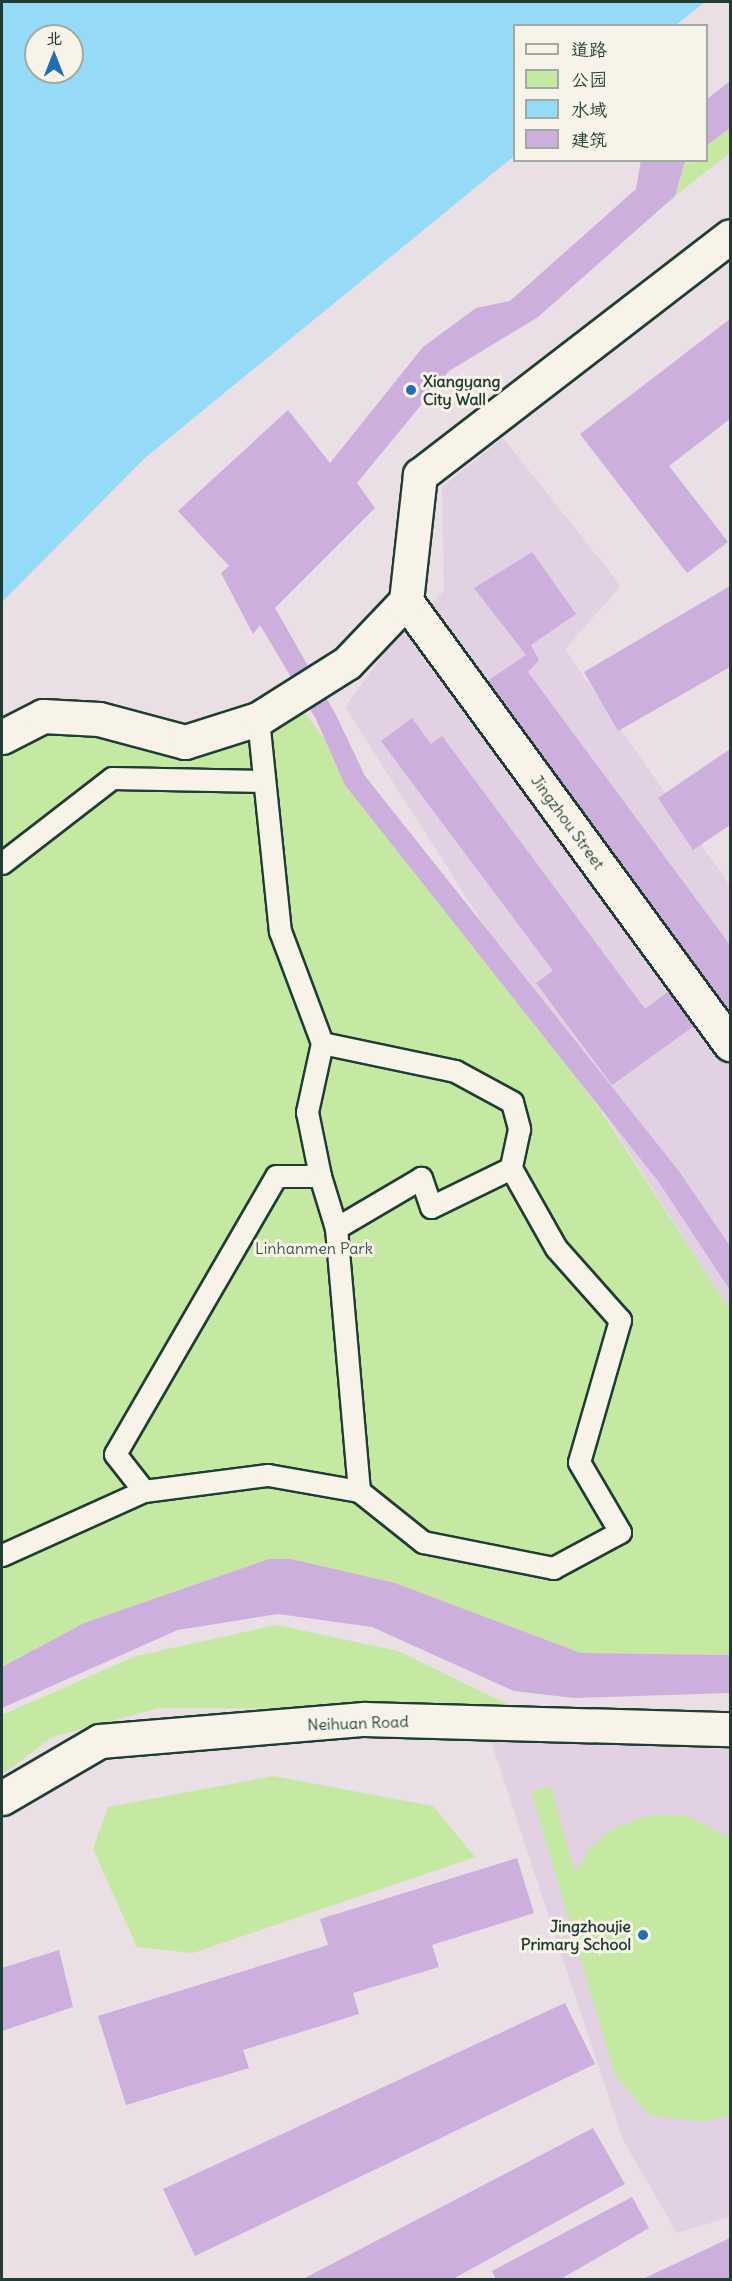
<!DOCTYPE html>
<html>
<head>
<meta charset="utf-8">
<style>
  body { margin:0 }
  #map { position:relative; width:732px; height:2281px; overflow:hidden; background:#eadfe4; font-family:Delius,"LXGW WenKai TC",sans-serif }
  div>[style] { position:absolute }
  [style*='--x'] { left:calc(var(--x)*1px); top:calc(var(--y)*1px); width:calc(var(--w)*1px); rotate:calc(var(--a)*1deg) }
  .built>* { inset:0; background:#e1d1e2 }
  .green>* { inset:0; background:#c5e9a2 }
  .water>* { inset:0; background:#95dbf8 }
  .building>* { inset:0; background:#ccafdc }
  .roads { filter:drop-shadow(2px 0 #1f3d34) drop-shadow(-2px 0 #1f3d34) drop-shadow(0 2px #1f3d34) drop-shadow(0 -2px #1f3d34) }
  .pedestrian>* { height:21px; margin:-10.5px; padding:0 10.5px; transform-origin:10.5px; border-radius:10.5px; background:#f7f3e8 }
  .tertiary>* { height:33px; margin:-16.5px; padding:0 16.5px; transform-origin:16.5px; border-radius:16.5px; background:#f7f3e8 }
  .dots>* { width:16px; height:16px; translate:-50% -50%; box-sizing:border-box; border:3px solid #f7f3e8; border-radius:50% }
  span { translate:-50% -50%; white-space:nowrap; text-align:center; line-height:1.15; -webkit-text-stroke:6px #f7f3e8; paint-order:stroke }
  .poi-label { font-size:16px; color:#1f3d34; font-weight:700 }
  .left { translate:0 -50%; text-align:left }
  .right { translate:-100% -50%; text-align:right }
  .street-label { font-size:16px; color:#1f3d34 }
  .park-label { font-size:16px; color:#385744 }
  .frame { position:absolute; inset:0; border:3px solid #1f3d34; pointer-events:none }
  .legend { position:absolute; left:513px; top:24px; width:195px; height:138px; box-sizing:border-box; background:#f7f3e8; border:2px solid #a1aaa0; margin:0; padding:8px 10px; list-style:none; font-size:18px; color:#1f3d34 }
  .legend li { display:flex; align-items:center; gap:12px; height:30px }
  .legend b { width:30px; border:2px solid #a1aaa0 }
  .north { position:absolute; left:24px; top:24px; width:60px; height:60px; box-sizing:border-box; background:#f7f3e8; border:2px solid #a1aaa0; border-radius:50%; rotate:0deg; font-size:16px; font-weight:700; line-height:24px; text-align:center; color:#1f3d34 }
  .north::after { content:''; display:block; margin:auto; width:21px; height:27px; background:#1f6fb2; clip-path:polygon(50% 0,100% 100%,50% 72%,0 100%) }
</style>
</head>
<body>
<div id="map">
  <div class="built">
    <i style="clip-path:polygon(503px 438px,621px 586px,565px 649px,730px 886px,730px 1310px,345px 707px,393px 642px,444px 591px,442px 487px)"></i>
    <i style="clip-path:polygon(485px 1723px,730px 1729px,730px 2217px,677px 2233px,623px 2140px)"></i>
  </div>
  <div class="green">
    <i style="clip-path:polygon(730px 128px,730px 153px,675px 196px,684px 164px,706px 160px,707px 146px)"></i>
    <i style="clip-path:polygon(293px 697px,599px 1108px,730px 1310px,730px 1655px,581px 1653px,395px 1583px,291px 1559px,269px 1559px,84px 1623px,2px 1667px,2px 738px,43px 716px,185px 742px)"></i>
    <i style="clip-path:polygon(277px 1625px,398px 1651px,520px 1710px,159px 1708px,52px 1737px,2px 1775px,2px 1715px,136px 1656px)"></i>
    <i style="clip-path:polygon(273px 1776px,433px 1806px,475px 1857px,193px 1953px,137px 1947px,93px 1849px,108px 1807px)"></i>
    <i style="clip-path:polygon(551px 1786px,575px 1873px,588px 1850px,610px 1830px,649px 1815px,686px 1815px,730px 1838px,730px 2115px,704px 2122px,649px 2115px,615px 2075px,531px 1791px)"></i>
  </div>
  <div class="water">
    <i style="clip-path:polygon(evenodd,2px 2px,705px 2px,676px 25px,514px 26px,514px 156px,146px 457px,2px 602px,2px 2px,36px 36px,72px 36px,72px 72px,36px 72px,36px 36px)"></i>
  </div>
  <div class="building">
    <i style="clip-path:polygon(730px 81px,730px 128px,706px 146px,706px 100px)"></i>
    <i style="clip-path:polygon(641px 160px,688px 160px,684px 164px,675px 196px,538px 317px,449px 371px,357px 483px,375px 508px,275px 608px,335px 713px,365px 776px,678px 1170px,730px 1246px,730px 1290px,658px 1181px,345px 785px,316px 719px,260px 625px,253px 634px,221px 573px,229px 566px,178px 511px,288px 410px,330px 463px,423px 347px,476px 308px,510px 301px,636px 189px)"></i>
    <i style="clip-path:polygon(730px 319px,730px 419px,669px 466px,728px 542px,687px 573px,580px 434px)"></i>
    <i style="clip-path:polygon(532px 552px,576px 614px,531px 645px,539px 660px,528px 672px,730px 945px,730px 1018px,486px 682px,526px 655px,474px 588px)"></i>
    <i style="clip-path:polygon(730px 586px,730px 667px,618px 731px,584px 672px)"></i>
    <i style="clip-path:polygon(412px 718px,431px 744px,442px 736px,645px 1009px,669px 991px,694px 1026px,612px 1085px,536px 983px,553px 971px,381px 741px)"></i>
    <i style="clip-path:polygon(730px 749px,730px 825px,693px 850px,658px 798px)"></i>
    <i style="clip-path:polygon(269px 1559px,291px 1559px,395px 1583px,581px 1653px,730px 1655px,730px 1693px,574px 1698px,514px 1691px,372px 1627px,278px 1614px,178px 1630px,2px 1708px,2px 1667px,84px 1623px)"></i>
    <i style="clip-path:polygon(517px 1858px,534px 1913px,432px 1945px,439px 1967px,353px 1993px,359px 2014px,243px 2050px,249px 2068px,126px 2105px,98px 2016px,328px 1945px,320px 1919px)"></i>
    <i style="clip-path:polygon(59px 1950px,73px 2007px,2px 2031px,2px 1968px)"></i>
    <i style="clip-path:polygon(565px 2003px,595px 2064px,195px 2256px,163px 2189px)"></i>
    <i style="clip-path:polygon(593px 2128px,625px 2184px,451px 2280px,301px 2280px)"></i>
    <i style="clip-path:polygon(632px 2197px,649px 2228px,559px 2280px,496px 2280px,492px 2271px)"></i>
    <i style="clip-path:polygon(730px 2238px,730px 2280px,642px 2280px,647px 2277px)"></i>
  </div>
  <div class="roads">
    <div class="pedestrian">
      <i style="--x:258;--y:719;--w:213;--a:84.1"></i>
      <i style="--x:280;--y:931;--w:120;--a:69.4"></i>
      <i style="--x:322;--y:1043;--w:71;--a:102.3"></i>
      <i style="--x:307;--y:1112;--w:65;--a:78.5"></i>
      <i style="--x:2;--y:863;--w:139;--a:-37.7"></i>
      <i style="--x:112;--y:778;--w:152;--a:1.1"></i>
      <i style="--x:322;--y:1043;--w:136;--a:11.9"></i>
      <i style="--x:455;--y:1071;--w:65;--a:28.5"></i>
      <i style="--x:512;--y:1102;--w:28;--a:75"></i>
      <i style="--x:519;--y:1129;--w:40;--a:102"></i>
      <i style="--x:144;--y:1491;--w:47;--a:-128.1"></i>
      <i style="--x:115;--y:1454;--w:321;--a:-59.9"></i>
      <i style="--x:276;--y:1176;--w:44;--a:0"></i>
      <i style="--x:320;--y:1176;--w:54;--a:72.9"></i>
      <i style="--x:336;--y:1228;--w:264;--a:85"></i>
      <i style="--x:359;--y:1491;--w:82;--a:38.6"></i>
      <i style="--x:423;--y:1542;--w:133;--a:11.3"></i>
      <i style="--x:553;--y:1568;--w:76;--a:-28.2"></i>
      <i style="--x:620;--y:1532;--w:81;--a:-120.4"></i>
      <i style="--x:579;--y:1462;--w:148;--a:-73.9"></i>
      <i style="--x:620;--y:1320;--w:96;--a:-131.6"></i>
      <i style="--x:556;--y:1248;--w:92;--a:-119.4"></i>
      <i style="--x:511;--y:1168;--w:89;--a:154"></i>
      <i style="--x:431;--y:1207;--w:31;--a:-109"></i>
      <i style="--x:421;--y:1178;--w:99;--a:149.5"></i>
      <i style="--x:2;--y:1555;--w:156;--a:-24.3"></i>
      <i style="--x:144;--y:1491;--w:125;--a:-7.4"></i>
      <i style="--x:268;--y:1475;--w:92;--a:10"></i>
    </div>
    <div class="tertiary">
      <i style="--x:406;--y:601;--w:549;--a:53.82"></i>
      <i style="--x:2;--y:737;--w:46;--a:-27.1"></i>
      <i style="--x:43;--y:716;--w:56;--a:3.1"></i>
      <i style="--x:99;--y:719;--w:89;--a:15"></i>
      <i style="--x:185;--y:742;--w:77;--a:-17.5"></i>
      <i style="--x:258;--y:719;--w:105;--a:-32.2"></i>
      <i style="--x:347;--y:663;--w:86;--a:-46.4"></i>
      <i style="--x:406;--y:601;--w:127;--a:-83.7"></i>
      <i style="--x:420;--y:475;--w:391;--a:-37.6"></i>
      <i style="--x:2;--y:1798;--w:113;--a:-30.2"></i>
      <i style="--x:100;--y:1741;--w:265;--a:-4.8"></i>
      <i style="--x:364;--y:1719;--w:366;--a:1.6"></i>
    </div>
  </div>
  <div class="dots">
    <i style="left:411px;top:390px;background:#1f6fb2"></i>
    <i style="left:643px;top:1935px;background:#1f6fb2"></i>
  </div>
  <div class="poi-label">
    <span class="left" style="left:423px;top:390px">Xiangyang<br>City Wall</span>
    <span class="right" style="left:631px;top:1935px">Jingzhoujie<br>Primary School</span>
  </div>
  <div class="street-label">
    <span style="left:568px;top:822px;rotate:54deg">Jingzhou Street</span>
    <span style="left:358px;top:1723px;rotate:-2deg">Neihuan Road</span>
  </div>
  <div class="park-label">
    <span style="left:314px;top:1248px">Linhanmen Park</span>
  </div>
  <div class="frame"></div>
  <ul class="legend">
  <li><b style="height:8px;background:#f7f3e8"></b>道路</li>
  <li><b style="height:16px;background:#c5e9a2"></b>公园</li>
  <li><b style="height:16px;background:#95dbf8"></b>水域</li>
  <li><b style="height:16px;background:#ccafdc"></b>建筑</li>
  </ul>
  <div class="north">北</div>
</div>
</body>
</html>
